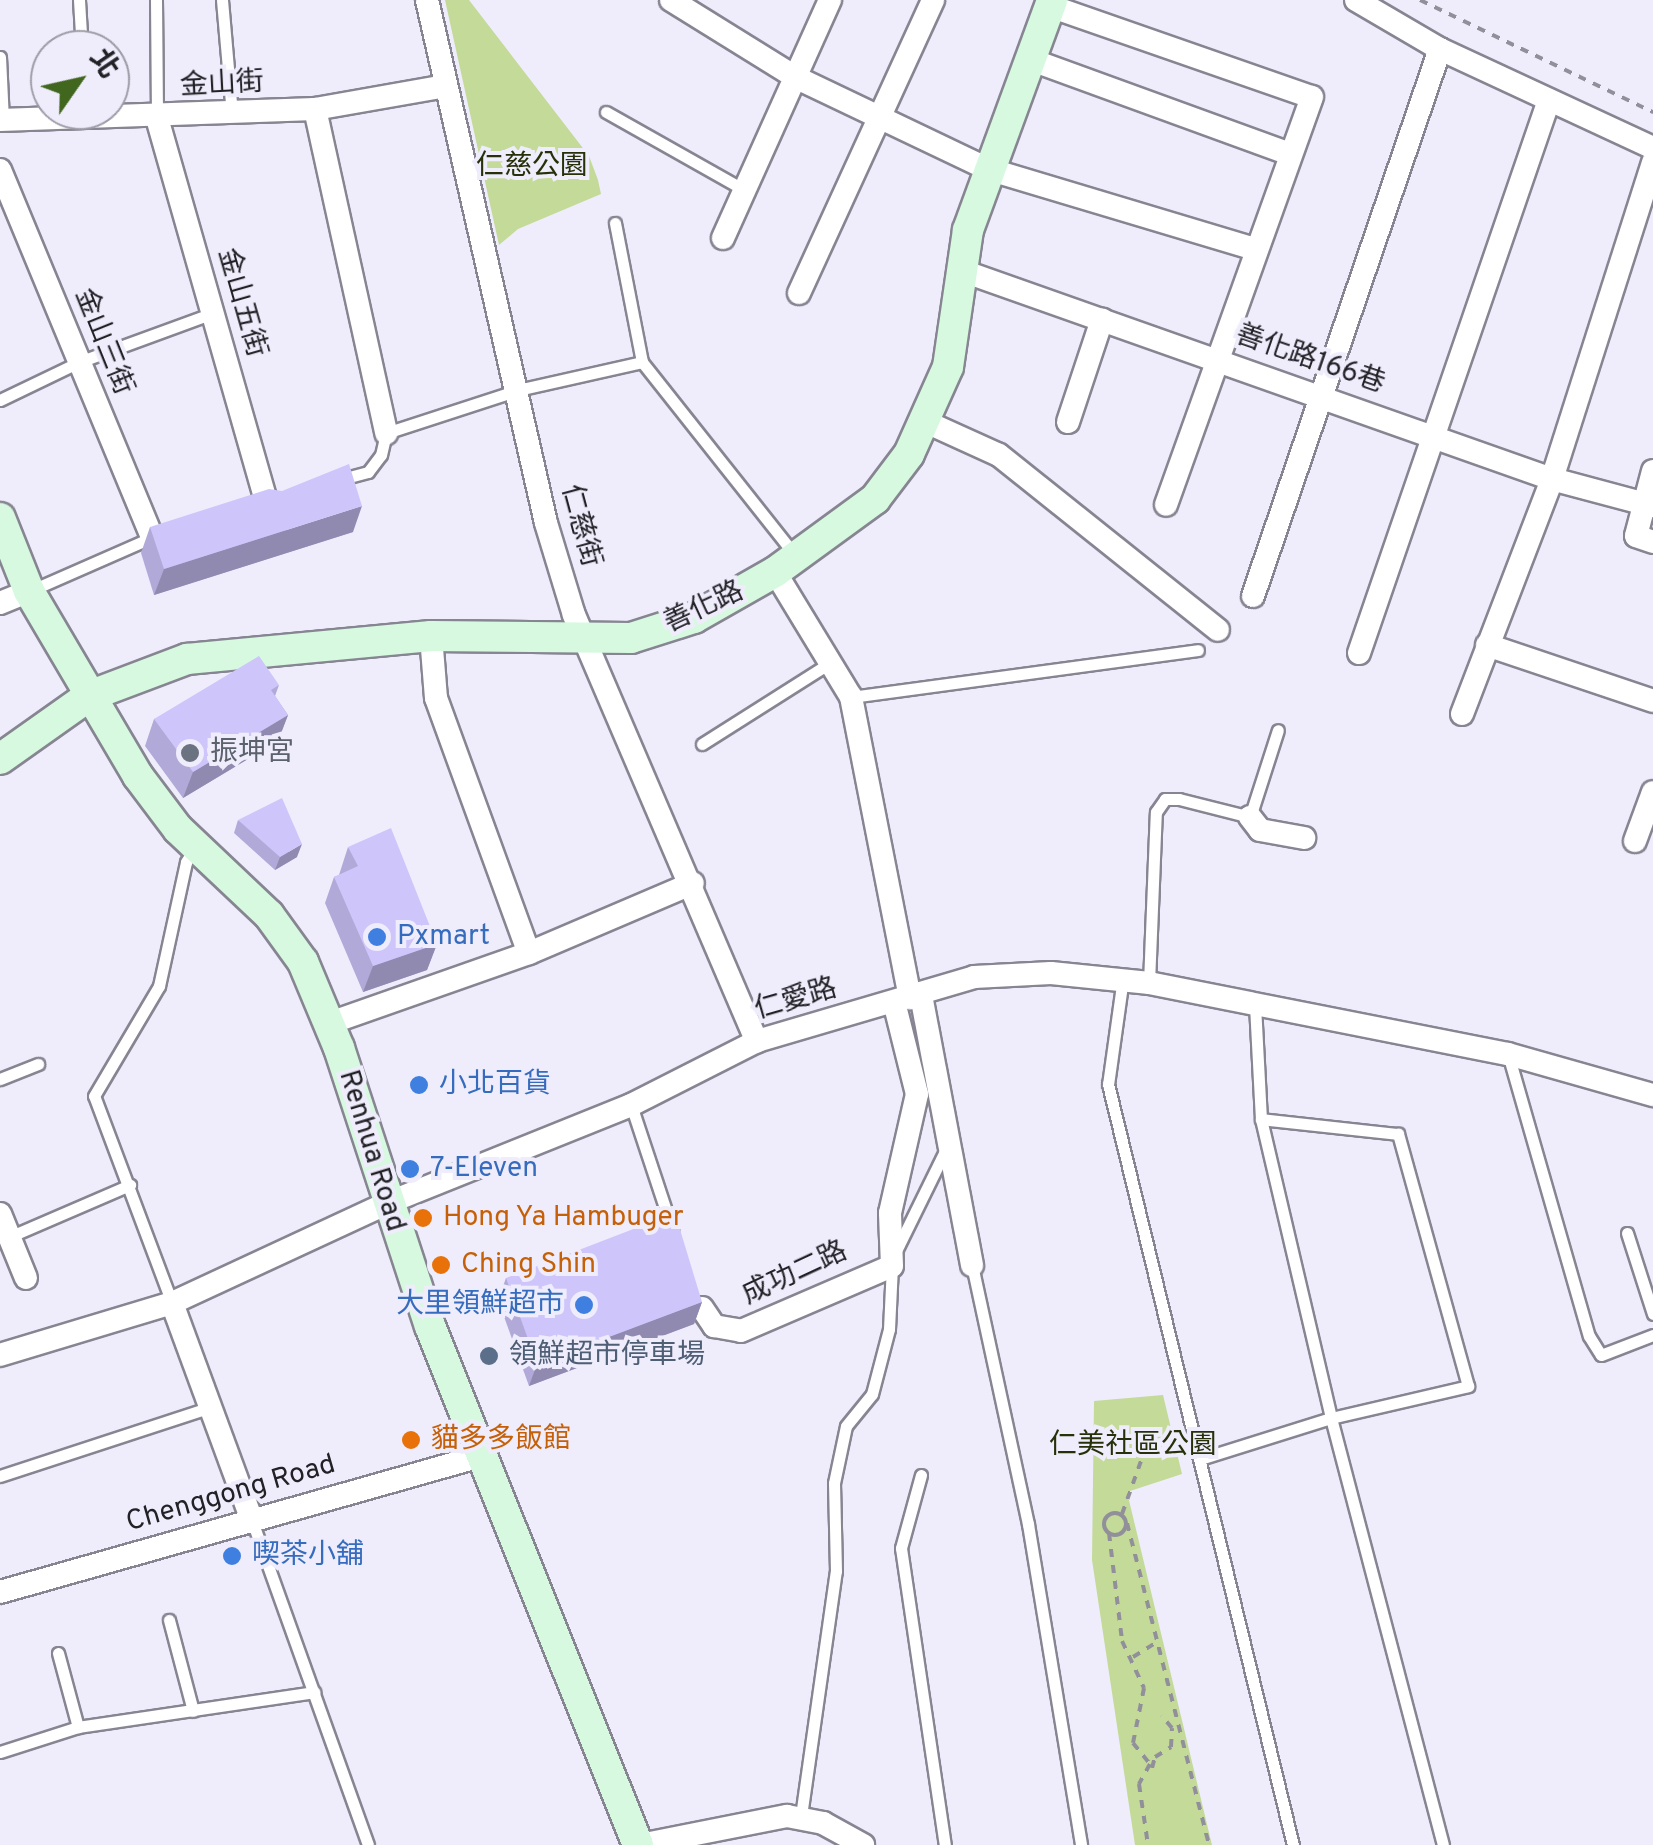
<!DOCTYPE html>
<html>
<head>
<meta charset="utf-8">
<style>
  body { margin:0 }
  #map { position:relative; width:1653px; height:1845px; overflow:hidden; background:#efedfb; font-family:Overpass,"Noto Sans TC",sans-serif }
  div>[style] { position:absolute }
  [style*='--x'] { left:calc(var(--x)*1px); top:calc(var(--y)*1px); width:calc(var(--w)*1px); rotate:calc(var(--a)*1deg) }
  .green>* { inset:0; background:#c3da99 }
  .path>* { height:4px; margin-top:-2px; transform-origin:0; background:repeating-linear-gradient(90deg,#91909a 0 8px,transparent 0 16px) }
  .path>.ring { margin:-2px; padding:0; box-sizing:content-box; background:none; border:4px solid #91909a; border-radius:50% }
  .roads { filter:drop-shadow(2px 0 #878592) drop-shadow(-2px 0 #878592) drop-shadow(0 2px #878592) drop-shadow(0 -2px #878592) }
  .lane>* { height:11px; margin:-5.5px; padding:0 5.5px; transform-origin:5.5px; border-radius:5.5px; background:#fff }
  .street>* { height:22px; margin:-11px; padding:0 11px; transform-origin:11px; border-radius:11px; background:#fff }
  .secondary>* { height:30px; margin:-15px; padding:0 15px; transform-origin:15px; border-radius:15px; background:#d6f9e0 }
  .wall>* { inset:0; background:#b1a9d8 }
  .shaded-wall>* { inset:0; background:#908ab0 }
  .building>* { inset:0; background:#cec5fb }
  .dots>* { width:28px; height:28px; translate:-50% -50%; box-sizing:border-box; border:5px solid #efedfb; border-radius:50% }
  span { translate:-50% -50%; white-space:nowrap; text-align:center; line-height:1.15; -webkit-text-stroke:8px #efedfb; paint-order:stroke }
  .street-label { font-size:28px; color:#212126 }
  .park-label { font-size:28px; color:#26310a }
  .worship-label { font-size:28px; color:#5b616d }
  .left { translate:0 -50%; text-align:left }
  .shop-label { font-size:28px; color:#366cbe }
  .right { translate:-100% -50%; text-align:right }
  .food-label { font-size:28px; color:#c56008 }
  .service-label { font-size:28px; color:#4e5e75 }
  .north { position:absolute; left:30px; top:30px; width:100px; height:100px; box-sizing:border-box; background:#efedfb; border:2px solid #9d9ba6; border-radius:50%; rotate:56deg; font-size:28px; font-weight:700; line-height:40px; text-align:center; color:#212126 }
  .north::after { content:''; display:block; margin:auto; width:35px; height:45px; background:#41661e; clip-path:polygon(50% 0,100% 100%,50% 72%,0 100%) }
</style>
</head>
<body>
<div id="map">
  <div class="green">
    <i style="clip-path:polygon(445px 0,469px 0,589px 156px,598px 180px,601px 194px,518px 229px,499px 245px)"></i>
    <i style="clip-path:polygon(1163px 1395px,1182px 1474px,1127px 1492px,1212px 1845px,1135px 1845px,1092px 1560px,1094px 1401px)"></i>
  </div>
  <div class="path">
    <i style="--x:1420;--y:0;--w:259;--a:25.7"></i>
    <i class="ring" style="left:1104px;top:1513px;width:18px;height:18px"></i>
    <i style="--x:1122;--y:1514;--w:71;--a:-70.3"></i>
    <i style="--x:1146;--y:1447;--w:35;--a:-5"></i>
    <i style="--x:1127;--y:1523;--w:332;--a:75.7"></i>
    <i style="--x:1109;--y:1533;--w:109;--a:83.1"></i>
    <i style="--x:1122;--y:1641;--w:52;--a:64.9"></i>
    <i style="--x:1144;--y:1688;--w:56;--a:101.3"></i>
    <i style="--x:1133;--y:1743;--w:27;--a:51"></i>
    <i style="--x:1150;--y:1764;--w:23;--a:119"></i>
    <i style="--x:1139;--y:1784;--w:62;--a:81.6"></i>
    <i style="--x:1133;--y:1657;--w:28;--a:-32"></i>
    <i style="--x:1152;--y:1768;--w:11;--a:-75"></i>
    <i style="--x:1155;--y:1757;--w:19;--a:-32"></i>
    <i style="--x:1171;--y:1747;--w:19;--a:-87"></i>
    <i style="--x:1172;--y:1728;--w:16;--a:-130"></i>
  </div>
  <div class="roads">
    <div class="lane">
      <i style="--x:79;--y:0;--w:50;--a:86.6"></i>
      <i style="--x:156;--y:0;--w:116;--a:89.5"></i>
      <i style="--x:222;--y:0;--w:115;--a:85"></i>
      <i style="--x:0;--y:57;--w:63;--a:87.3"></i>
      <i style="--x:606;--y:112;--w:161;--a:29.4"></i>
      <i style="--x:615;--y:223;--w:142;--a:79"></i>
      <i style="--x:0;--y:400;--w:88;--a:-25.7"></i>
      <i style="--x:79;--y:362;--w:143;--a:-20.1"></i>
      <i style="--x:338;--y:480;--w:31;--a:-15"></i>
      <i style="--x:368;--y:472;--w:21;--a:-53"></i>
      <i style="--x:381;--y:455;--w:23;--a:-77"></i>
      <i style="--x:386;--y:433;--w:139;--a:-18"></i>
      <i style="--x:518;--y:390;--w:127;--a:-12.7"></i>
      <i style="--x:642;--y:362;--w:245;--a:51.6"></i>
      <i style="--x:32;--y:590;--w:132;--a:-23.7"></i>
      <i style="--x:851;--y:697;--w:350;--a:-7.7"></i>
      <i style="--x:702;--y:744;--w:153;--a:-32.4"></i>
      <i style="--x:1149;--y:983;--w:171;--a:-87.7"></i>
      <i style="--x:1156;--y:812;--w:16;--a:-55"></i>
      <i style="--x:1165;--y:799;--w:14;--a:0"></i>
      <i style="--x:1179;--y:799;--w:73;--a:14.2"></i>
      <i style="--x:1250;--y:817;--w:91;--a:-72.2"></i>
      <i style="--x:1122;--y:985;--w:100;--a:98"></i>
      <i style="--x:1108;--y:1084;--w:783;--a:76.34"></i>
      <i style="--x:1255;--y:1005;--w:114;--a:87"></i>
      <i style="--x:1261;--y:1119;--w:307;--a:76.8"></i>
      <i style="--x:1331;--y:1418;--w:441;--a:75.3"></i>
      <i style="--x:1508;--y:1054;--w:293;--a:74"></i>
      <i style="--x:1589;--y:1336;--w:22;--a:58"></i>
      <i style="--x:1601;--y:1355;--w:56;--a:-21"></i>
      <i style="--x:0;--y:1079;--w:41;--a:-21.5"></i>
      <i style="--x:631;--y:1105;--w:131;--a:71.7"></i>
      <i style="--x:1627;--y:1233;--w:85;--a:72.2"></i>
      <i style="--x:9;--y:1237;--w:132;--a:-23.3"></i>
      <i style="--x:897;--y:1249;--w:111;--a:-63.9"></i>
      <i style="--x:972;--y:1265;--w:265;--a:77.8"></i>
      <i style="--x:1028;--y:1524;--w:325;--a:80.6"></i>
      <i style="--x:172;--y:1303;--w:221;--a:-110.6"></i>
      <i style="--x:94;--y:1096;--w:128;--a:-59.4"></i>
      <i style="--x:159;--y:986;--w:127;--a:-77.7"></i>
      <i style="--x:186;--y:862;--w:19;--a:-58"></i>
      <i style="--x:1200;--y:1459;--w:137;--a:-17.4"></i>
      <i style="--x:1331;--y:1418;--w:141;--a:-13.1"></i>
      <i style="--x:1468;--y:1386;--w:262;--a:-105.5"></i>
      <i style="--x:1398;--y:1134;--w:138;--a:-173.8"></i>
      <i style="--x:921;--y:1475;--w:76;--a:105.3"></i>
      <i style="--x:901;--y:1548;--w:300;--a:81.6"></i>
      <i style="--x:0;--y:1476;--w:222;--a:-18.1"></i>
      <i style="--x:251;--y:1518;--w:347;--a:70.3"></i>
      <i style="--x:169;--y:1620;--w:94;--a:75.2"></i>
      <i style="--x:58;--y:1653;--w:77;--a:74.9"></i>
      <i style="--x:0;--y:1752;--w:82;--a:-17.8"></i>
      <i style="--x:78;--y:1727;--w:239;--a:-8.4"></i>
      <i style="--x:801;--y:1816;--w:247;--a:-81.9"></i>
      <i style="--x:836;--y:1571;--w:88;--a:-91.3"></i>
      <i style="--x:834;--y:1483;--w:58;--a:-78.1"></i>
      <i style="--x:846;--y:1426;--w:41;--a:-50.9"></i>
      <i style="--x:872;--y:1394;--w:67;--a:-75.3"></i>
      <i style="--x:889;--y:1329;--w:63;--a:-87.3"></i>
    </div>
    <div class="street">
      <i style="--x:427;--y:0;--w:536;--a:77.18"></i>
      <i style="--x:546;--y:523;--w:96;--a:73.1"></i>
      <i style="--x:574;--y:615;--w:464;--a:66.8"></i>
      <i style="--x:671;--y:0;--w:146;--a:31.8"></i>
      <i style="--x:795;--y:77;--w:214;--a:25.5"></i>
      <i style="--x:988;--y:169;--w:278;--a:16.7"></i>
      <i style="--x:1356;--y:0;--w:97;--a:30.3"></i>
      <i style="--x:1440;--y:49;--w:235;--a:24.9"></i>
      <i style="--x:1050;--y:6;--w:277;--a:19.2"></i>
      <i style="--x:1312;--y:97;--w:433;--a:109.7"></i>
      <i style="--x:1029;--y:59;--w:278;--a:20"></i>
      <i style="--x:315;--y:109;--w:332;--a:77.6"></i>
      <i style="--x:157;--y:118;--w:400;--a:74.1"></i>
      <i style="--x:0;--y:120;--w:315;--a:-2"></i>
      <i style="--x:315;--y:109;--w:132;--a:-10"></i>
      <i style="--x:0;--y:170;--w:397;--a:67.5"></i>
      <i style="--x:723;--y:238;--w:261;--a:-65.8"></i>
      <i style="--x:960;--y:270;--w:628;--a:19.45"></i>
      <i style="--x:1552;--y:479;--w:105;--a:15"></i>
      <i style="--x:799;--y:293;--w:322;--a:-65.4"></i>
      <i style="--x:924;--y:421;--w:82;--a:24.4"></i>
      <i style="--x:999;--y:455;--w:280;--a:38.6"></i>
      <i style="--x:1068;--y:422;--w:108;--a:-71.6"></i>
      <i style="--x:1653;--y:471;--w:67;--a:104.7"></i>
      <i style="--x:1636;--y:536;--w:18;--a:19"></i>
      <i style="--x:775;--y:572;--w:146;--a:58.7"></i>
      <i style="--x:851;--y:697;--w:307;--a:78.9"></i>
      <i style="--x:1253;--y:596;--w:578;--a:-71.13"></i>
      <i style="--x:0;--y:603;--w:31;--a:-22"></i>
      <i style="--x:431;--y:636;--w:62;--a:85.4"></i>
      <i style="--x:436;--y:698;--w:271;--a:70"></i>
      <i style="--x:1487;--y:645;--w:175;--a:18.6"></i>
      <i style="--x:1359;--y:653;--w:582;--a:-71.04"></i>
      <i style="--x:1462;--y:714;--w:252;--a:-69"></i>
      <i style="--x:1552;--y:479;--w:333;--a:-72.3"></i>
      <i style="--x:1250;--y:817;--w:16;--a:52"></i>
      <i style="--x:1260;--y:830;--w:45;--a:10.3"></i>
      <i style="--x:1635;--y:841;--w:52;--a:-69.8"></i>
      <i style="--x:921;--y:995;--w:275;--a:79.3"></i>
      <i style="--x:330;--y:1023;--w:211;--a:-19.4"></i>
      <i style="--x:529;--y:953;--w:178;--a:-23.1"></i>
      <i style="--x:0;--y:1214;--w:69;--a:67.9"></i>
      <i style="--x:172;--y:1303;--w:229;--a:69.8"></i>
      <i style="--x:702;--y:1308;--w:22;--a:56"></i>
      <i style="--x:714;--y:1326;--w:27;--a:10"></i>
      <i style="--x:741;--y:1331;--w:164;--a:-23.3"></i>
      <i style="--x:892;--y:1266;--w:53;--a:-92.2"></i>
      <i style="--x:890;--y:1213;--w:122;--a:-77.2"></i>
      <i style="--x:917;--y:1094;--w:95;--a:-104"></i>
      <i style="--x:0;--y:1355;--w:180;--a:-16.8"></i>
      <i style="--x:172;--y:1303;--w:235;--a:-24.9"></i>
      <i style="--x:385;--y:1204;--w:265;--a:-21.9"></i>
      <i style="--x:631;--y:1105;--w:141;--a:-26.9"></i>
      <i style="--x:757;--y:1041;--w:226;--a:-16.4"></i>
      <i style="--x:974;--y:977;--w:77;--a:-3"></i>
      <i style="--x:1051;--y:973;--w:99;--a:5.8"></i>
      <i style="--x:1149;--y:983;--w:366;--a:11.2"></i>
      <i style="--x:1508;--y:1054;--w:151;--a:15.8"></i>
      <i style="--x:0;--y:1592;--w:499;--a:-15.8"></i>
      <i style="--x:640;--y:1845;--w:150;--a:-11.2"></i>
      <i style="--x:787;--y:1816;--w:37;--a:11"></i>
      <i style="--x:823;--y:1823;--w:46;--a:28.8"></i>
    </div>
    <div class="secondary">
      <i style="--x:0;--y:518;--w:79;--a:68.3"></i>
      <i style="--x:29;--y:591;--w:215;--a:59.5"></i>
      <i style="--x:138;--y:776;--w:66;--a:53"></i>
      <i style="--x:178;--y:829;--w:125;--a:43.4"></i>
      <i style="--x:269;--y:915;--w:58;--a:54.1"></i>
      <i style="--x:303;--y:962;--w:93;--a:67.3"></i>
      <i style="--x:339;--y:1048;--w:293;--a:71.9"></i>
      <i style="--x:430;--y:1326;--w:559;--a:68.16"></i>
      <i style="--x:0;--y:759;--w:109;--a:-35.3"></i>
      <i style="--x:89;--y:696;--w:105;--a:-20.7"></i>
      <i style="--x:187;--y:659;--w:245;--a:-5.4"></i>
      <i style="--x:431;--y:636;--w:200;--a:0.6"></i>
      <i style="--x:631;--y:638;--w:66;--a:-17.6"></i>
      <i style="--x:694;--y:618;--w:93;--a:-29.6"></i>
      <i style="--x:775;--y:572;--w:124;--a:-36.1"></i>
      <i style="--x:875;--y:499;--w:56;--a:-52.9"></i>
      <i style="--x:909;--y:454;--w:95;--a:-65.9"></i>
      <i style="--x:948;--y:367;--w:138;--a:-81.7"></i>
      <i style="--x:968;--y:230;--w:245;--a:-69.9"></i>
    </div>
  </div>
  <div class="wall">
    <i style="clip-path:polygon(150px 527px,353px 532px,154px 595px,141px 553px)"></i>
    <i style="clip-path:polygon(279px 685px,275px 696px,288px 715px,278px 741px,183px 798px,145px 746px,154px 719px)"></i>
    <i style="clip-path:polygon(238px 820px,297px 857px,275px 870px,234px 833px)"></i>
    <i style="clip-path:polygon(348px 847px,437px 944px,427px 970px,363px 992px,325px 903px,334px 877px,339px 875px)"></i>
    <i style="clip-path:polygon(506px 1278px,702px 1302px,694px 1324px,529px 1386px,498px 1300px)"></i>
  </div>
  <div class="shaded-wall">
    <i style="clip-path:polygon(362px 506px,353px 532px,154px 595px,164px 569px)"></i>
    <i style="clip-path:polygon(288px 715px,278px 741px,183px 798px,193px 772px)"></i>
    <i style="clip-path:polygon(302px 844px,297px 857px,275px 870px,280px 857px)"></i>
    <i style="clip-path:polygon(437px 944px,427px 970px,363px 992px,373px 966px)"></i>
    <i style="clip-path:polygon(702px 1302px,694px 1324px,529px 1386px,537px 1364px)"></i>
  </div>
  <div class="building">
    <i style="clip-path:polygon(349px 464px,362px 506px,164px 569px,150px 527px,269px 489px,282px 491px)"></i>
    <i style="clip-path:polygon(259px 656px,279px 685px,271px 690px,288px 715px,193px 772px,154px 719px)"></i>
    <i style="clip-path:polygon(282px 798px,302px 844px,280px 857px,238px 820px)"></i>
    <i style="clip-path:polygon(391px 828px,437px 944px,373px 966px,334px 877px,358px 866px,348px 847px)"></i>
    <i style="clip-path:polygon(675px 1213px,702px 1302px,537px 1364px,506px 1278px)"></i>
  </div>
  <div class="dots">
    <i style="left:190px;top:753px;background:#6b7280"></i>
    <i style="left:377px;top:937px;background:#3f7fe0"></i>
    <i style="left:419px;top:1085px;background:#3f7fe0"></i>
    <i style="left:410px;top:1169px;background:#3f7fe0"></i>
    <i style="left:423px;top:1218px;background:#e8710a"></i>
    <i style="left:441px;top:1265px;background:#e8710a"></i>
    <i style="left:584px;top:1305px;background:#3f7fe0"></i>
    <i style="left:489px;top:1356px;background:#5c6f8a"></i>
    <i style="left:411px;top:1440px;background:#e8710a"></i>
    <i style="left:232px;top:1556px;background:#3f7fe0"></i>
  </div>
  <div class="street-label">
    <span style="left:222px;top:85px;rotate:-3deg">金山街</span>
    <span style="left:241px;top:303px;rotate:74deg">金山五街</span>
    <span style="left:103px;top:342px;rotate:68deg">金山三街</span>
    <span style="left:1310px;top:360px;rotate:19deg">善化路166巷</span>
    <span style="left:580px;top:526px;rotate:75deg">仁慈街</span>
    <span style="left:704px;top:608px;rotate:-25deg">善化路</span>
    <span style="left:796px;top:1000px;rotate:-16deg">仁愛路</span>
    <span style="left:371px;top:1151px;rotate:73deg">Renhua Road</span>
    <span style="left:795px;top:1274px;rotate:-25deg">成功二路</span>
    <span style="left:231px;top:1494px;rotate:-16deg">Chenggong Road</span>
  </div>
  <div class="park-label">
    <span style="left:532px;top:167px">仁慈公園</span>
    <span style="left:1133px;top:1446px">仁美社區公園</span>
  </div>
  <div class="worship-label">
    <span class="left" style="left:210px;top:753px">振坤宮</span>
  </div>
  <div class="shop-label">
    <span class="left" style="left:397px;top:937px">Pxmart</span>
    <span class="left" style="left:439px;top:1085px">小北百貨</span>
    <span class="left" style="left:430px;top:1169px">7-Eleven</span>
    <span class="right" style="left:564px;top:1305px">大里領鮮超市</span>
    <span class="left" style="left:252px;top:1556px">喫茶小舖</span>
  </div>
  <div class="food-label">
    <span class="left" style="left:443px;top:1218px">Hong Ya Hambuger</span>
    <span class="left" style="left:461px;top:1265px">Ching Shin</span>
    <span class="left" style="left:431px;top:1440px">貓多多飯館</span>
  </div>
  <div class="service-label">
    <span class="left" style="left:509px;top:1356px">領鮮超市停車場</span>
  </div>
  <div class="north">北</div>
</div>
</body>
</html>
